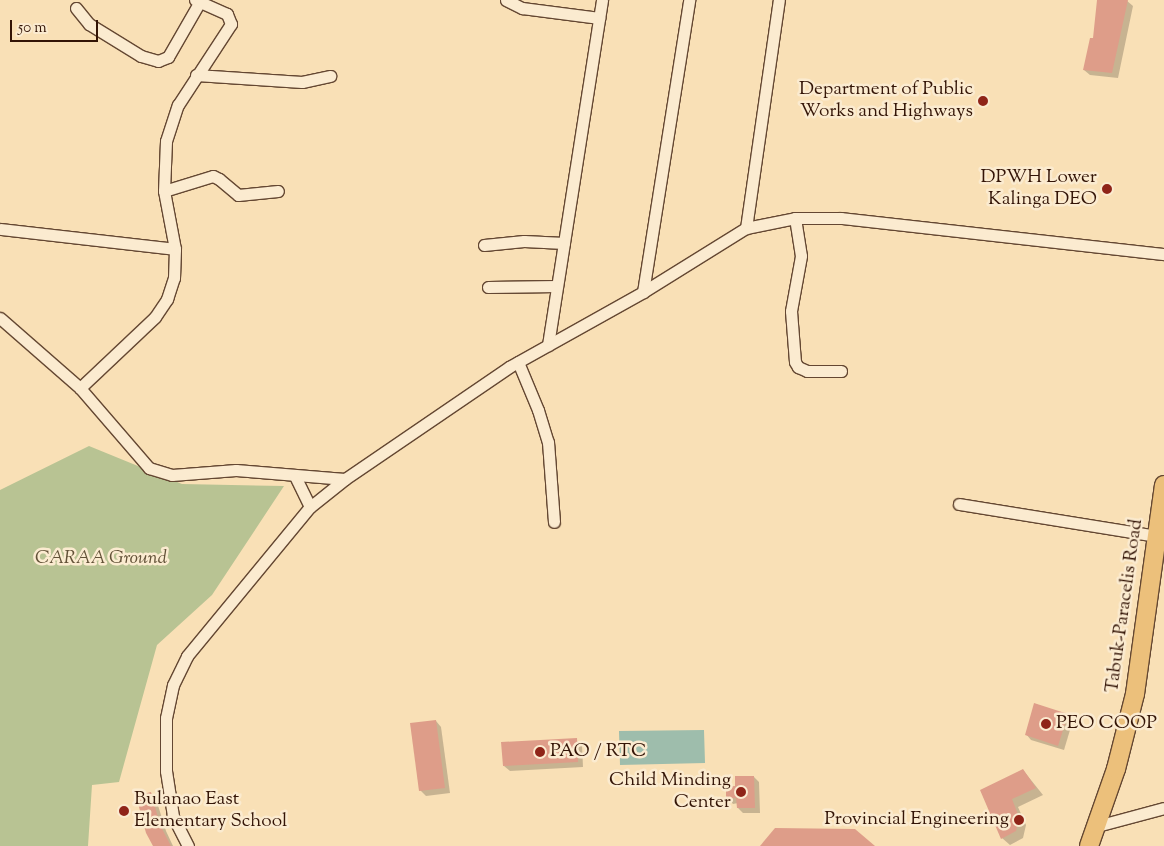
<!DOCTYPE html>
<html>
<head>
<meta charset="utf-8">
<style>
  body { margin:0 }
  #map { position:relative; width:1164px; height:846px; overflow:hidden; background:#f9e0b6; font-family:"Sorts Mill Goudy",serif }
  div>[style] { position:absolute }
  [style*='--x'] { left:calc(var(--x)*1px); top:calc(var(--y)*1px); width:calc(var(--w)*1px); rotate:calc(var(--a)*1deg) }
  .green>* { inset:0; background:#b8c393 }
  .water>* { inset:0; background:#9ebdac }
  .shadow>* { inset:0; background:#0003 }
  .building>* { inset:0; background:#de9d89 }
  .roads { filter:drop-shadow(1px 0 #644732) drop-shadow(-1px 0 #644732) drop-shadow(0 1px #644732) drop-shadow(0 -1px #644732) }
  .street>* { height:11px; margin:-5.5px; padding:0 5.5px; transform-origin:5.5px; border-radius:5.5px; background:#fbebd0 }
  .primary>* { height:18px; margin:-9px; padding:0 9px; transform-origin:9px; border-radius:9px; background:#ecc07b }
  .dots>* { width:14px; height:14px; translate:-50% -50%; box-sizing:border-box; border:2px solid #fbebd0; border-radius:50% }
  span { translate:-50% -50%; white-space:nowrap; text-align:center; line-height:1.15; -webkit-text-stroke:5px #fbebd0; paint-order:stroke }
  .poi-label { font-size:19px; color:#331406 }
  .right { translate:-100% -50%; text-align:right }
  .left { translate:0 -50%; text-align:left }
  .park-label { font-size:19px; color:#625137; font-style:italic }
  .street-label { font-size:19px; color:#331406 }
  .scale { position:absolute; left:10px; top:20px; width:88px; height:22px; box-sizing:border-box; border:2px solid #331406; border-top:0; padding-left:6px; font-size:15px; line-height:18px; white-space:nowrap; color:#331406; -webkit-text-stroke:4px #fbebd0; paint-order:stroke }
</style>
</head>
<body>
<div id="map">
  <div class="green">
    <i style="clip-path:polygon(89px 446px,182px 484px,284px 486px,212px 595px,157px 645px,119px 782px,92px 785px,88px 846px,0 846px,0 490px)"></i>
  </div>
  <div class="water">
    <i style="clip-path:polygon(704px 730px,705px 763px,620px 765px,619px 731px)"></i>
  </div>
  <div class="shadow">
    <i style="clip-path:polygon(1098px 0,1126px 0,1133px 6px,1118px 78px,1090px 75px,1084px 70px,1094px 40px)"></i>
    <i style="clip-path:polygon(1035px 704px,1068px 715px,1073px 720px,1064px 750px,1031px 740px,1026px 734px)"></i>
    <i style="clip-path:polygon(436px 721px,441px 727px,450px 793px,426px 796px,420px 790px)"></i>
    <i style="clip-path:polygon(576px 740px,582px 745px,583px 767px,510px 771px,504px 766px)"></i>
    <i style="clip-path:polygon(1023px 770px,1043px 795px,1018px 807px,1026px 825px,1023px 838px,1010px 845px,1002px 838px,981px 791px)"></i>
    <i style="clip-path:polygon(754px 777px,759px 782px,760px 813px,743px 813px,738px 808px,738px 803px,733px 804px,728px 798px)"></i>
    <i style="clip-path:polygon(150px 793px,156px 799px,166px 831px,173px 846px,155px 846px)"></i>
  </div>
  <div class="building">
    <i style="clip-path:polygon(1097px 0,1128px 0,1112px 73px,1083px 70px,1090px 38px,1093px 38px)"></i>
    <i style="clip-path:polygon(1034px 703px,1068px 714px,1058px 746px,1025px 735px)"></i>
    <i style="clip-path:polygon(436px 720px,445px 788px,419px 791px,410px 723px)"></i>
    <i style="clip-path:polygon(577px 738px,578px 762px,503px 766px,501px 742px)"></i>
    <i style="clip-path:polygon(1023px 769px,1036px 788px,1012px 799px,1019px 817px,1016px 831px,1001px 839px,980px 790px)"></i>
    <i style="clip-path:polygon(735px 776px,754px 776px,755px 808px,737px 808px,736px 798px,726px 799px,726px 787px,735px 786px)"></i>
    <i style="clip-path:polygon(151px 792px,160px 825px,171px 846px,153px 846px,146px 833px,136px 796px)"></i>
    <i style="clip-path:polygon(775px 828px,855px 829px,875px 846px,760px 846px)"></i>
  </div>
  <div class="roads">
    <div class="street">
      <i style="--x:506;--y:0;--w:18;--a:27"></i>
      <i style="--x:522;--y:8;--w:78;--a:7.4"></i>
      <i style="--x:76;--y:8;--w:21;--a:51"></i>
      <i style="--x:89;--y:24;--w:61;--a:31.6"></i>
      <i style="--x:141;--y:56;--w:18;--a:16"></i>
      <i style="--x:158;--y:61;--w:11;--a:-22"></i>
      <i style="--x:168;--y:57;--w:62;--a:-60.1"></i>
      <i style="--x:196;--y:75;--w:106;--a:3.8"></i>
      <i style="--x:302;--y:82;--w:29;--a:-12"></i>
      <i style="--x:164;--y:191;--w:51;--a:-17"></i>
      <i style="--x:213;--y:176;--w:7;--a:27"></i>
      <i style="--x:219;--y:179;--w:25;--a:40"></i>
      <i style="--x:238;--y:195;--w:40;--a:-5.7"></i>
      <i style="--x:795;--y:218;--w:38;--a:81"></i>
      <i style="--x:801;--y:256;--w:56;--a:100.3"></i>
      <i style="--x:791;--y:311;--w:51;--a:85.5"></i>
      <i style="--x:795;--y:362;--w:6;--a:59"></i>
      <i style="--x:798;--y:367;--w:10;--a:24"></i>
      <i style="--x:807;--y:371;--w:34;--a:0"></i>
      <i style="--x:746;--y:228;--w:230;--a:-81.8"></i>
      <i style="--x:0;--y:229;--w:176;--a:6.5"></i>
      <i style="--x:484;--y:245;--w:40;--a:-5.7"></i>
      <i style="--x:524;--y:241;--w:40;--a:2.9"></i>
      <i style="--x:488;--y:287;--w:69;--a:-0.8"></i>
      <i style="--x:643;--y:292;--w:296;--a:-81"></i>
      <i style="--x:0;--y:318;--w:106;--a:41.2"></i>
      <i style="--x:80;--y:388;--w:106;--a:49.2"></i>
      <i style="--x:149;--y:468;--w:24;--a:17"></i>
      <i style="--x:172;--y:475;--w:64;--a:-4.5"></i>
      <i style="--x:236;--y:470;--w:109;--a:4.7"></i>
      <i style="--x:345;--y:479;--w:199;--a:-34.3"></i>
      <i style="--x:509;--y:367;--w:154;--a:-29.2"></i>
      <i style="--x:643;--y:292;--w:121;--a:-31.9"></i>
      <i style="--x:746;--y:228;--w:50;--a:-11.5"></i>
      <i style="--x:795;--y:218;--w:46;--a:0"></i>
      <i style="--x:841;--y:218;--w:325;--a:6.4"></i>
      <i style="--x:548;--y:345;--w:349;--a:-81.1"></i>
      <i style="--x:518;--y:362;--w:52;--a:67.4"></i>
      <i style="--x:538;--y:410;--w:34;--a:73"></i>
      <i style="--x:548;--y:442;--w:80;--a:85.7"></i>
      <i style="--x:80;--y:388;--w:103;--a:-43.4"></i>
      <i style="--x:155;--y:317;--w:22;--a:-56"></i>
      <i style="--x:167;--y:299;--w:22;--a:-72"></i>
      <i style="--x:174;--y:278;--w:29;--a:-88"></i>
      <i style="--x:175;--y:249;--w:59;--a:-100.7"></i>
      <i style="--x:164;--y:191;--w:50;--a:-87.7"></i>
      <i style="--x:166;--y:141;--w:38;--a:-72"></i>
      <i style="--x:178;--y:105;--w:97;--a:-56.8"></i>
      <i style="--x:231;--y:24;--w:11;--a:-112"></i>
      <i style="--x:227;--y:14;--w:35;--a:-156"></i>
      <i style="--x:295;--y:476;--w:34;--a:64"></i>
      <i style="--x:959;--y:504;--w:201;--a:9.2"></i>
      <i style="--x:1097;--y:826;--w:69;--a:-15"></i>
      <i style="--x:188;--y:846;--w:34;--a:-117"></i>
      <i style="--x:173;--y:816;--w:46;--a:-98.8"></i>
      <i style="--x:166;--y:771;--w:53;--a:-90"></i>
      <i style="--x:166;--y:718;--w:34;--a:-78"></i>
      <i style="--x:173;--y:685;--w:32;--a:-64"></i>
      <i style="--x:187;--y:656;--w:193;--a:-50.5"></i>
      <i style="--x:310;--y:507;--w:45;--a:-38.7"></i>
    </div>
    <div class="primary">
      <i style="--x:1089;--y:846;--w:82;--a:-70.7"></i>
      <i style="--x:1116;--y:769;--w:77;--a:-75.8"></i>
      <i style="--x:1135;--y:694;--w:211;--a:-82.1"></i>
    </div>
  </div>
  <div class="dots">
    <i style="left:983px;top:101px;background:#8f2418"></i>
    <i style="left:1107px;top:189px;background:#8f2418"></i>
    <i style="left:1046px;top:724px;background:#8f2418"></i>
    <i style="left:540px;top:752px;background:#8f2418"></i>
    <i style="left:741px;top:792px;background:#8f2418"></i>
    <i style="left:124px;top:811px;background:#8f2418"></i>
    <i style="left:1019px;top:820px;background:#8f2418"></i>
  </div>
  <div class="poi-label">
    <span class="right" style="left:973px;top:101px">Department of Public<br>Works and Highways</span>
    <span class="right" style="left:1097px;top:189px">DPWH Lower<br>Kalinga DEO</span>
    <span class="left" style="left:1056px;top:724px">PEO COOP</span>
    <span class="left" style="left:550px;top:752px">PAO / RTC</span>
    <span class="right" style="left:731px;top:792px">Child Minding<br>Center</span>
    <span class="left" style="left:134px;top:811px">Bulanao East<br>Elementary School</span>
    <span class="right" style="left:1009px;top:820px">Provincial Engineering</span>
  </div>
  <div class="park-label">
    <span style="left:101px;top:559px">CARAA Ground</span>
  </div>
  <div class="street-label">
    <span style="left:1125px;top:606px;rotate:-82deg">Tabuk-Paracelis Road</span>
  </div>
  <div class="scale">50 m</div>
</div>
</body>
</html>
